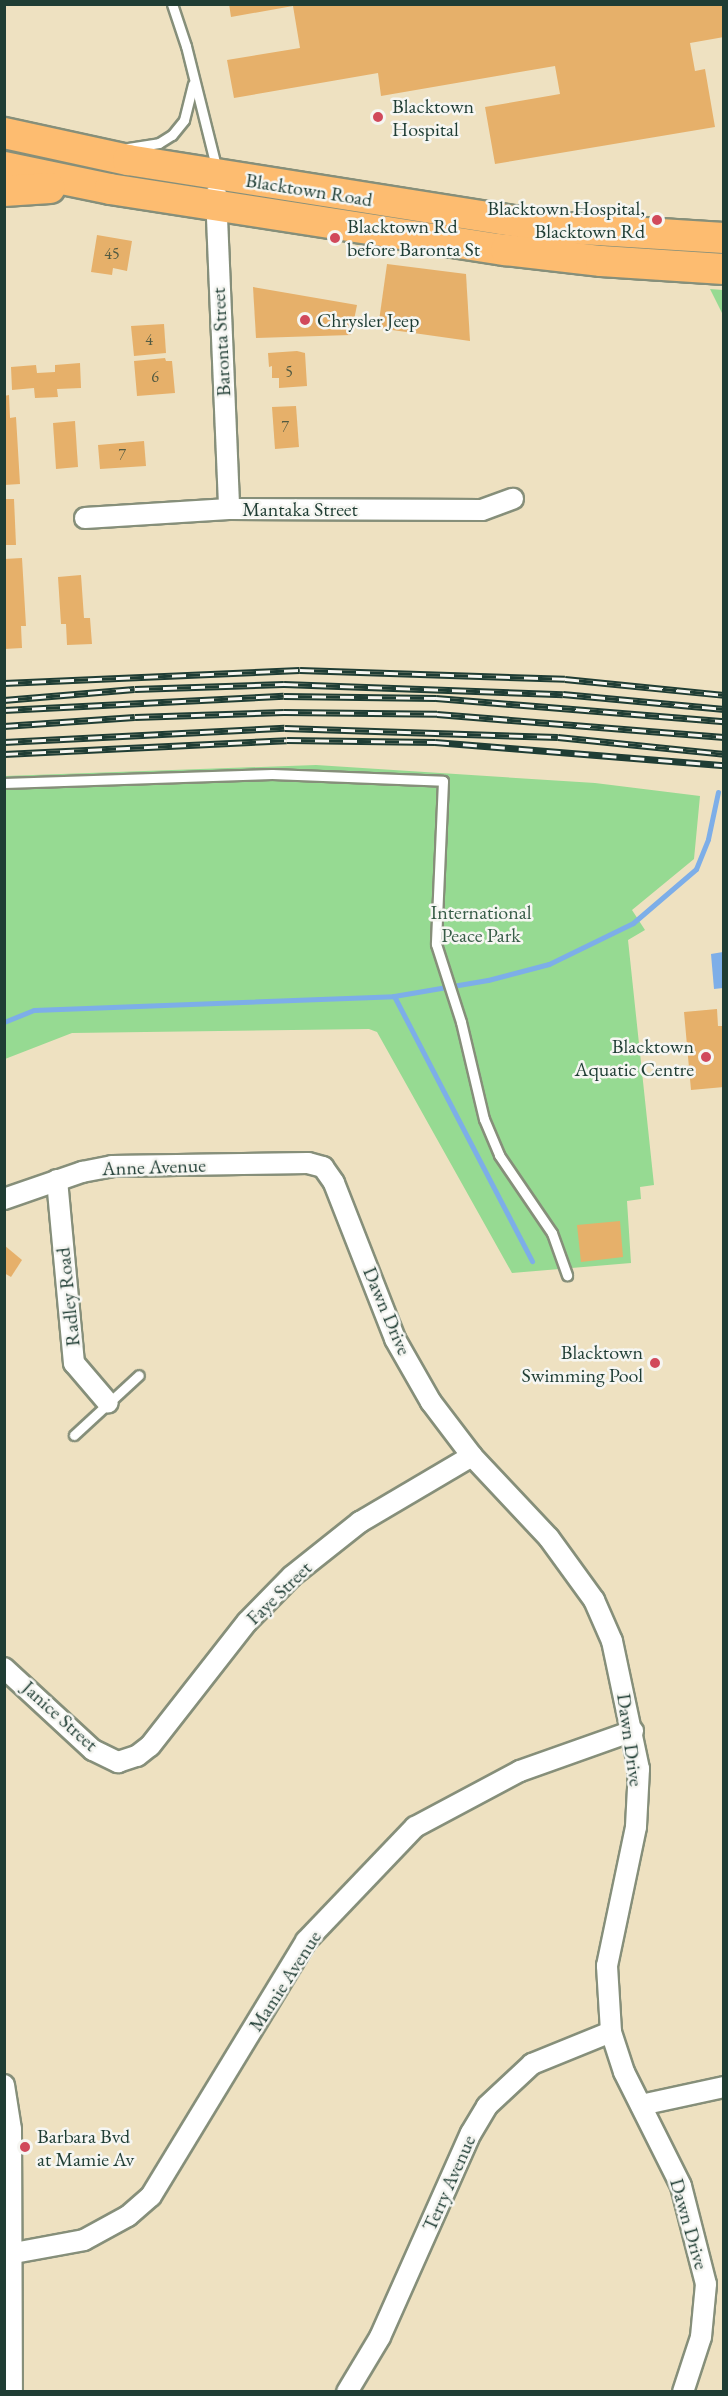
<!DOCTYPE html>
<html>
<head>
<meta charset="utf-8">
<style>
  body { margin:0 }
  #map { position:relative; width:728px; height:2396px; overflow:hidden; background:#eee1c1; font-family:"EB Garamond",serif }
  div>[style] { position:absolute }
  [style*='--x'] { left:calc(var(--x)*1px); top:calc(var(--y)*1px); width:calc(var(--w)*1px); rotate:calc(var(--a)*1deg) }
  .green>* { inset:0; background:#96da92 }
  .water>* { inset:0; background:#7daee8 }
  .stream>* { height:5px; margin:-2.5px; padding:0 2.5px; transform-origin:2.5px; border-radius:2.5px; background:#7daee8 }
  .building>* { inset:0; background:#e6b06a }
  .roads { filter:drop-shadow(2px 0 #868f7a) drop-shadow(-2px 0 #868f7a) drop-shadow(0 2px #868f7a) drop-shadow(0 -2px #868f7a) }
  .service>* { height:9px; margin:-4.5px; padding:0 4.5px; transform-origin:4.5px; border-radius:4.5px; background:#fff }
  .minor>* { height:20px; margin:-10px; padding:0 10px; transform-origin:10px; border-radius:10px; background:#fff }
  .primary>* { height:30px; margin:-15px; padding:0 15px; transform-origin:15px; border-radius:15px; background:#fdbc70 }
  .rail>* { height:7px; margin-top:-3.5px; transform-origin:0; background:repeating-linear-gradient(90deg,#f6f6f2 0 14px,#1f3d34 0 28px); box-sizing:border-box; border-block:2px solid #1f3d34 }
  .dots>* { width:16px; height:16px; translate:-50% -50%; box-sizing:border-box; border:3px solid #f6f6f2; border-radius:50% }
  span { translate:-50% -50%; white-space:nowrap; text-align:center; line-height:1.15; -webkit-text-stroke:5px #f6f6f2; paint-order:stroke }
  .number-label { font-size:16px; color:#515a42 }
  .number-label span { -webkit-text-stroke-width:0 }
  .poi-label { font-size:20px; color:#1f3d34 }
  .left { translate:0 -50%; text-align:left }
  .right { translate:-100% -50%; text-align:right }
  .street-label { font-size:20px; color:#1f3d34 }
  .park-label { font-size:20px; color:#375c47 }
  .frame { position:absolute; inset:0; border:6px solid #1f3d34; pointer-events:none }
</style>
</head>
<body>
<div id="map">
  <div class="green">
    <i style="clip-path:polygon(710px 289px,723px 290px,723px 315px)"></i>
    <i style="clip-path:polygon(316px 765px,595px 783px,700px 796px,694px 859px,632px 910px,645px 930px,628px 940px,654px 1185px,640px 1187px,641px 1199px,627px 1201px,631px 1263px,512px 1273px,377px 1032px,369px 1029px,72px 1033px,5px 1059px,5px 776px)"></i>
  </div>
  <div class="water">
    <i style="clip-path:polygon(723px 952px,723px 988px,714px 989px,711px 954px)"></i>
  </div>
  <div class="stream">
    <i style="--x:394;--y:996;--w:299;--a:62.5"></i>
    <i style="--x:4;--y:1022;--w:32;--a:-22"></i>
    <i style="--x:34;--y:1010;--w:360;--a:-2.2"></i>
    <i style="--x:394;--y:996;--w:95;--a:-9.7"></i>
    <i style="--x:488;--y:980;--w:63;--a:-14.7"></i>
    <i style="--x:549;--y:964;--w:93;--a:-26"></i>
    <i style="--x:633;--y:923;--w:83;--a:-40.6"></i>
    <i style="--x:696;--y:869;--w:32;--a:-68"></i>
    <i style="--x:708;--y:839;--w:48;--a:-78"></i>
  </div>
  <div class="building">
    <i style="clip-path:polygon(229px 4px,724px 4px,724px 37px,690px 43px,695px 71px,705px 69px,715px 127px,495px 164px,485px 107px,560px 94px,555px 66px,381px 96px,378px 73px,234px 98px,227px 60px,300px 48px,293px 6px,231px 17px)"></i>
    <i style="clip-path:polygon(97px 235px,132px 241px,127px 271px,113px 268px,112px 275px,91px 272px)"></i>
    <i style="clip-path:polygon(387px 264px,466px 274px,470px 341px,378px 328px)"></i>
    <i style="clip-path:polygon(253px 287px,357px 305px,351px 335px,256px 338px)"></i>
    <i style="clip-path:polygon(164px 324px,166px 353px,134px 356px,131px 326px)"></i>
    <i style="clip-path:polygon(297px 351px,305px 353px,307px 386px,279px 388px,279px 378px,272px 378px,272px 366px,269px 367px,268px 353px)"></i>
    <i style="clip-path:polygon(165px 358px,166px 361px,172px 361px,175px 393px,137px 396px,134px 361px)"></i>
    <i style="clip-path:polygon(80px 363px,81px 388px,57px 389px,58px 397px,35px 398px,34px 388px,12px 390px,11px 367px,36px 365px,37px 373px,55px 372px,55px 365px)"></i>
    <i style="clip-path:polygon(9px 395px,10px 418px,16px 417px,20px 484px,4px 485px,4px 396px)"></i>
    <i style="clip-path:polygon(296px 406px,299px 447px,275px 449px,272px 407px)"></i>
    <i style="clip-path:polygon(75px 421px,78px 467px,56px 469px,53px 423px)"></i>
    <i style="clip-path:polygon(144px 441px,146px 466px,100px 469px,98px 445px)"></i>
    <i style="clip-path:polygon(4px 499px,14px 499px,16px 545px,4px 545px)"></i>
    <i style="clip-path:polygon(22px 558px,26px 626px,21px 626px,22px 648px,4px 649px,4px 559px)"></i>
    <i style="clip-path:polygon(81px 575px,84px 618px,90px 618px,92px 644px,67px 645px,66px 624px,61px 624px,58px 577px)"></i>
    <i style="clip-path:polygon(717px 1009px,718px 1026px,724px 1026px,724px 1087px,691px 1090px,684px 1012px)"></i>
    <i style="clip-path:polygon(620px 1221px,623px 1257px,581px 1262px,577px 1225px)"></i>
    <i style="clip-path:polygon(4px 1245px,22px 1260px,11px 1277px,4px 1273px)"></i>
  </div>
  <div class="roads">
    <div class="service">
      <i style="--x:172;--y:4;--w:44;--a:71.6"></i>
      <i style="--x:186;--y:46;--w:128;--a:76"></i>
      <i style="--x:128;--y:148;--w:31;--a:-9"></i>
      <i style="--x:159;--y:143;--w:15;--a:-32"></i>
      <i style="--x:172;--y:135;--w:19;--a:-51"></i>
      <i style="--x:184;--y:120;--w:37;--a:-76"></i>
      <i style="--x:4;--y:783;--w:268;--a:-1.9"></i>
      <i style="--x:272;--y:774;--w:171;--a:2.3"></i>
      <i style="--x:443;--y:781;--w:163;--a:92.5"></i>
      <i style="--x:436;--y:944;--w:82;--a:72.2"></i>
      <i style="--x:461;--y:1022;--w:100;--a:76.7"></i>
      <i style="--x:484;--y:1119;--w:39;--a:67"></i>
      <i style="--x:499;--y:1155;--w:94;--a:55.8"></i>
      <i style="--x:552;--y:1233;--w:45;--a:70.3"></i>
      <i style="--x:74;--y:1435;--w:88;--a:-42.7"></i>
    </div>
    <div class="minor">
      <i style="--x:216;--y:194;--w:315;--a:87.6"></i>
      <i style="--x:85;--y:518;--w:144;--a:-3.6"></i>
      <i style="--x:229;--y:509;--w:253;--a:0.2"></i>
      <i style="--x:482;--y:510;--w:33;--a:-20"></i>
      <i style="--x:57;--y:1180;--w:184;--a:84.7"></i>
      <i style="--x:74;--y:1363;--w:52;--a:49.6"></i>
      <i style="--x:4;--y:1199;--w:83;--a:-19.1"></i>
      <i style="--x:82;--y:1172;--w:31;--a:-11"></i>
      <i style="--x:112;--y:1166;--w:196;--a:-0.9"></i>
      <i style="--x:308;--y:1163;--w:16;--a:15"></i>
      <i style="--x:323;--y:1167;--w:19;--a:55"></i>
      <i style="--x:334;--y:1183;--w:168;--a:68.6"></i>
      <i style="--x:395;--y:1339;--w:73;--a:60.3"></i>
      <i style="--x:431;--y:1402;--w:68;--a:52.8"></i>
      <i style="--x:472;--y:1456;--w:112;--a:46.8"></i>
      <i style="--x:549;--y:1538;--w:77;--a:54"></i>
      <i style="--x:594;--y:1600;--w:45;--a:66.3"></i>
      <i style="--x:612;--y:1641;--w:131;--a:78.1"></i>
      <i style="--x:639;--y:1769;--w:58;--a:93"></i>
      <i style="--x:636;--y:1827;--w:142;--a:101.8"></i>
      <i style="--x:607;--y:1966;--w:66;--a:86.5"></i>
      <i style="--x:611;--y:2032;--w:42;--a:72"></i>
      <i style="--x:624;--y:2072;--w:127;--a:63.4"></i>
      <i style="--x:681;--y:2186;--w:101;--a:75.7"></i>
      <i style="--x:706;--y:2284;--w:53;--a:95.4"></i>
      <i style="--x:701;--y:2337;--w:58;--a:108.1"></i>
      <i style="--x:4;--y:1668;--w:121;--a:42.7"></i>
      <i style="--x:93;--y:1750;--w:28;--a:26"></i>
      <i style="--x:118;--y:1762;--w:20;--a:-18"></i>
      <i style="--x:137;--y:1756;--w:16;--a:-38"></i>
      <i style="--x:150;--y:1746;--w:157;--a:-52"></i>
      <i style="--x:247;--y:1622;--w:64;--a:-45.6"></i>
      <i style="--x:292;--y:1576;--w:87;--a:-38.5"></i>
      <i style="--x:360;--y:1522;--w:130;--a:-30.5"></i>
      <i style="--x:4;--y:2085;--w:45;--a:81"></i>
      <i style="--x:11;--y:2129;--w:263;--a:89.8"></i>
      <i style="--x:641;--y:2105;--w:85;--a:-12.2"></i>
      <i style="--x:14;--y:2253;--w:71;--a:-10.5"></i>
      <i style="--x:84;--y:2240;--w:50;--a:-28.6"></i>
      <i style="--x:128;--y:2216;--w:30;--a:-41"></i>
      <i style="--x:151;--y:2196;--w:298;--a:-58.7"></i>
      <i style="--x:306;--y:1941;--w:158;--a:-46.3"></i>
      <i style="--x:415;--y:1827;--w:119;--a:-28.1"></i>
      <i style="--x:520;--y:1771;--w:120;--a:-19.5"></i>
      <i style="--x:347;--y:2392;--w:64;--a:-59"></i>
      <i style="--x:380;--y:2337;--w:223;--a:-66"></i>
      <i style="--x:471;--y:2133;--w:31;--a:-59"></i>
      <i style="--x:487;--y:2106;--w:62;--a:-43"></i>
      <i style="--x:532;--y:2064;--w:85;--a:-22.1"></i>
    </div>
    <div class="primary">
      <i style="--x:4;--y:133;--w:127;--a:12.3"></i>
      <i style="--x:128;--y:160;--w:427;--a:9"></i>
      <i style="--x:550;--y:227;--w:174;--a:3.6"></i>
      <i style="--x:4;--y:167;--w:108;--a:11.7"></i>
      <i style="--x:110;--y:189;--w:401;--a:8.8"></i>
      <i style="--x:506;--y:250;--w:96;--a:6.6"></i>
      <i style="--x:601;--y:261;--w:123;--a:3.7"></i>
      <i style="--x:4;--y:191;--w:46;--a:-3.7"></i>
    </div>
  </div>
  <div class="rail">
    <i style="--x:4;--y:683;--w:296;--a:-2.5"></i>
    <i style="--x:300;--y:670;--w:265;--a:1.9"></i>
    <i style="--x:565;--y:679;--w:160;--a:5.7"></i>
    <i style="--x:4;--y:700;--w:131;--a:-4.8"></i>
    <i style="--x:135;--y:689;--w:149;--a:-1.9"></i>
    <i style="--x:284;--y:684;--w:279;--a:2.1"></i>
    <i style="--x:563;--y:694;--w:162;--a:5.3"></i>
    <i style="--x:4;--y:710;--w:280;--a:-2.9"></i>
    <i style="--x:284;--y:696;--w:152;--a:0.8"></i>
    <i style="--x:436;--y:698;--w:289;--a:4.6"></i>
    <i style="--x:4;--y:726;--w:131;--a:-3.9"></i>
    <i style="--x:135;--y:717;--w:149;--a:-1.9"></i>
    <i style="--x:284;--y:712;--w:153;--a:0.7"></i>
    <i style="--x:437;--y:714;--w:288;--a:4.6"></i>
    <i style="--x:4;--y:742;--w:281;--a:-2.9"></i>
    <i style="--x:285;--y:728;--w:273;--a:1.9"></i>
    <i style="--x:558;--y:737;--w:167;--a:5.8"></i>
    <i style="--x:4;--y:754;--w:283;--a:-2.8"></i>
    <i style="--x:287;--y:740;--w:148;--a:0.8"></i>
    <i style="--x:435;--y:742;--w:290;--a:4.6"></i>
  </div>
  <div class="dots">
    <i style="left:378px;top:117px;background:#d1495b"></i>
    <i style="left:657px;top:220px;background:#d1495b"></i>
    <i style="left:335px;top:238px;background:#d1495b"></i>
    <i style="left:305px;top:320px;background:#d1495b"></i>
    <i style="left:706px;top:1057px;background:#d1495b"></i>
    <i style="left:655px;top:1363px;background:#d1495b"></i>
    <i style="left:25px;top:2147px;background:#d1495b"></i>
  </div>
  <div class="number-label">
    <span style="left:112px;top:254px">45</span>
    <span style="left:149px;top:340px">4</span>
    <span style="left:289px;top:372px">5</span>
    <span style="left:155px;top:377px">6</span>
    <span style="left:285px;top:427px">7</span>
    <span style="left:122px;top:455px">7</span>
  </div>
  <div class="poi-label">
    <span class="left" style="left:392px;top:118px">Blacktown<br>Hospital</span>
    <span class="right" style="left:645px;top:220px">Blacktown Hospital,<br>Blacktown Rd</span>
    <span class="left" style="left:347px;top:238px">Blacktown Rd<br>before Baronta St</span>
    <span class="left" style="left:317px;top:320px">Chrysler Jeep</span>
    <span class="right" style="left:694px;top:1058px">Blacktown<br>Aquatic Centre</span>
    <span class="right" style="left:643px;top:1364px">Blacktown<br>Swimming Pool</span>
    <span class="left" style="left:37px;top:2148px">Barbara Bvd<br>at Mamie Av</span>
  </div>
  <div class="street-label">
    <span style="left:309px;top:190px;rotate:9deg">Blacktown Road</span>
    <span style="left:221px;top:342px;rotate:-93deg">Baronta Street</span>
    <span style="left:300px;top:509px">Mantaka Street</span>
    <span style="left:154px;top:1167px;rotate:-2deg">Anne Avenue</span>
    <span style="left:68px;top:1297px;rotate:-96deg">Radley Road</span>
    <span style="left:387px;top:1311px;rotate:67deg">Dawn Drive</span>
    <span style="left:279px;top:1593px;rotate:-44deg">Faye Street</span>
    <span style="left:60px;top:1716px;rotate:42deg">Janice Street</span>
    <span style="left:630px;top:1740px;rotate:82deg">Dawn Drive</span>
    <span style="left:285px;top:1981px;rotate:-57deg">Mamie Avenue</span>
    <span style="left:449px;top:2183px;rotate:-66deg">Terry Avenue</span>
    <span style="left:689px;top:2224px;rotate:74deg">Dawn Drive</span>
  </div>
  <div class="park-label">
    <span style="left:481px;top:924px">International<br>Peace Park</span>
  </div>
  <div class="frame"></div>
</div>
</body>
</html>
